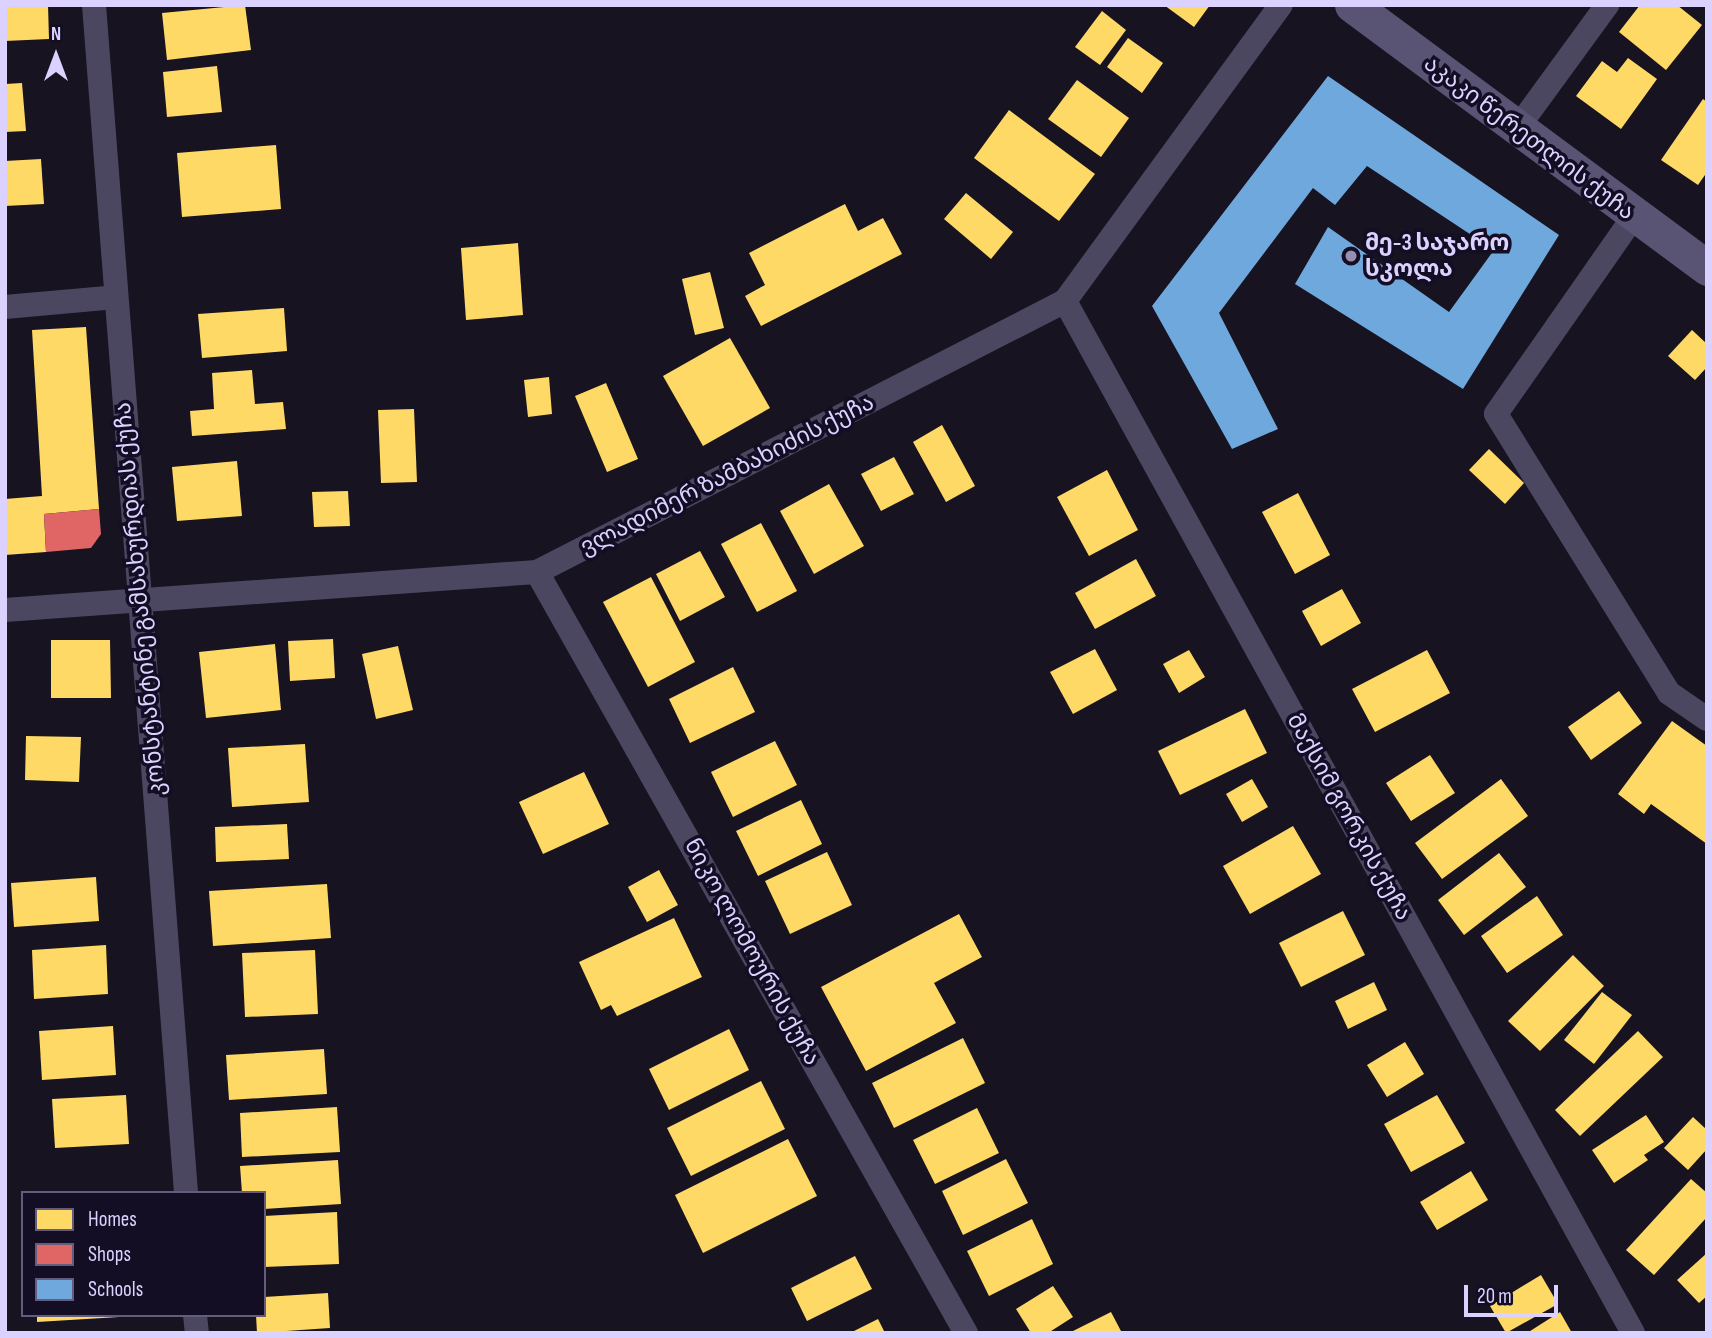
<!DOCTYPE html>
<html>
<head>
<meta charset="utf-8">
<style>
  body { margin:0 }
  #map { position:relative; width:1712px; height:1338px; overflow:hidden; background:#171320; font-family:"Sofia Sans Condensed","Noto Sans Georgian",sans-serif }
  div>[style] { position:absolute }
  [style*='--x'] { left:calc(var(--x)*1px); top:calc(var(--y)*1px); width:calc(var(--w)*1px); rotate:calc(var(--a)*1deg) }
  .homes>* { inset:0; background:#ffd966 }
  .shops>* { inset:0; background:#e06666 }
  .schools>* { inset:0; background:#6fa8dc }
  .minor>* { height:24px; margin:-12px; padding:0 12px; transform-origin:12px; border-radius:12px; background:#4c4761 }
  .secondary>* { height:35px; margin:-17.5px; padding:0 17.5px; transform-origin:17.5px; border-radius:17.5px; background:#595474 }
  .dots>* { width:19px; height:19px; translate:-50% -50%; box-sizing:border-box; border:4px solid #140e25; border-radius:50% }
  span { translate:-50% -50%; white-space:nowrap; text-align:center; line-height:1.15; -webkit-text-stroke:7px #140e25; paint-order:stroke }
  .street-label { font-size:23px; color:#dcd2ff }
  .poi-label { font-size:23px; color:#dcd2ff; font-weight:700 }
  .left { translate:0 -50%; text-align:left }
  .frame { position:absolute; inset:0; border:7px solid #dcd2ff; pointer-events:none }
  .legend { position:absolute; left:21px; top:1191px; width:245px; height:126px; box-sizing:border-box; background:#140e25; border:2px solid #645c7c; margin:0; padding:9px 12px; list-style:none; font-size:21px; color:#dcd2ff }
  .legend li { display:flex; align-items:center; gap:14px; height:35px }
  .legend b { width:35px; border:2px solid #645c7c }
  .north { position:absolute; left:21px; top:21px; width:70px; height:70px; -webkit-text-stroke:5px #140e25; paint-order:stroke; rotate:0deg; font-size:19px; font-weight:700; line-height:28px; text-align:center; color:#dcd2ff }
  .north::after { content:''; display:block; margin:auto; width:24px; height:32px; background:#dcd2ff; clip-path:polygon(50% 0,100% 100%,50% 72%,0 100%) }
  .scale { position:absolute; left:1464px; top:1285px; width:94px; height:32px; box-sizing:border-box; border:4px solid #dcd2ff; border-top:0; padding-left:9px; font-size:21px; line-height:24px; white-space:nowrap; color:#dcd2ff; -webkit-text-stroke:5px #140e25; paint-order:stroke }
</style>
</head>
<body>
<div id="map">
  <div class="homes">
    <i style="clip-path:polygon(5px 5px,48px 5px,49px 39px,5px 41px)"></i>
    <i style="clip-path:polygon(245px 5px,251px 50px,167px 60px,162px 13px)"></i>
    <i style="clip-path:polygon(1164px 5px,1210px 5px,1194px 27px)"></i>
    <i style="clip-path:polygon(1640px 5px,1677px 5px,1702px 25px,1666px 70px,1619px 32px)"></i>
    <i style="clip-path:polygon(1102px 11px,1126px 30px,1100px 65px,1075px 47px)"></i>
    <i style="clip-path:polygon(1128px 38px,1163px 63px,1142px 93px,1107px 67px)"></i>
    <i style="clip-path:polygon(1628px 58px,1657px 79px,1621px 129px,1576px 96px,1602px 61px,1617px 72px)"></i>
    <i style="clip-path:polygon(217px 66px,222px 112px,167px 117px,163px 72px)"></i>
    <i style="clip-path:polygon(1077px 80px,1129px 118px,1101px 157px,1048px 119px)"></i>
    <i style="clip-path:polygon(22px 83px,26px 131px,5px 132px,5px 84px)"></i>
    <i style="clip-path:polygon(1703px 99px,1707px 102px,1707px 172px,1698px 185px,1661px 160px)"></i>
    <i style="clip-path:polygon(1009px 110px,1095px 174px,1059px 221px,974px 158px)"></i>
    <i style="clip-path:polygon(276px 145px,281px 209px,182px 217px,177px 153px)"></i>
    <i style="clip-path:polygon(41px 159px,44px 204px,5px 206px,5px 161px)"></i>
    <i style="clip-path:polygon(966px 193px,1013px 232px,991px 259px,944px 219px)"></i>
    <i style="clip-path:polygon(845px 204px,858px 231px,883px 218px,902px 254px,761px 326px,745px 296px,765px 285px,749px 253px)"></i>
    <i style="clip-path:polygon(518px 243px,523px 315px,466px 320px,461px 248px)"></i>
    <i style="clip-path:polygon(710px 272px,724px 328px,695px 335px,682px 279px)"></i>
    <i style="clip-path:polygon(284px 308px,287px 351px,202px 358px,198px 314px)"></i>
    <i style="clip-path:polygon(86px 327px,99px 509px,44px 514px,46px 552px,5px 555px,5px 499px,42px 496px,32px 330px)"></i>
    <i style="clip-path:polygon(1692px 330px,1707px 344px,1707px 367px,1695px 380px,1668px 356px)"></i>
    <i style="clip-path:polygon(730px 338px,770px 408px,703px 446px,663px 376px)"></i>
    <i style="clip-path:polygon(252px 370px,255px 404px,283px 402px,286px 429px,192px 436px,190px 411px,214px 409px,212px 373px)"></i>
    <i style="clip-path:polygon(549px 377px,552px 414px,528px 417px,524px 380px)"></i>
    <i style="clip-path:polygon(606px 383px,638px 459px,607px 472px,575px 396px)"></i>
    <i style="clip-path:polygon(414px 409px,417px 482px,381px 483px,378px 410px)"></i>
    <i style="clip-path:polygon(942px 425px,975px 486px,946px 502px,913px 442px)"></i>
    <i style="clip-path:polygon(1489px 449px,1524px 483px,1505px 504px,1469px 470px)"></i>
    <i style="clip-path:polygon(894px 457px,914px 494px,881px 511px,861px 474px)"></i>
    <i style="clip-path:polygon(237px 461px,242px 516px,177px 521px,172px 467px)"></i>
    <i style="clip-path:polygon(1107px 470px,1138px 530px,1089px 556px,1057px 497px)"></i>
    <i style="clip-path:polygon(829px 484px,864px 546px,814px 574px,780px 511px)"></i>
    <i style="clip-path:polygon(348px 491px,350px 526px,314px 527px,312px 492px)"></i>
    <i style="clip-path:polygon(1298px 493px,1330px 555px,1295px 574px,1262px 512px)"></i>
    <i style="clip-path:polygon(761px 523px,797px 591px,757px 612px,721px 544px)"></i>
    <i style="clip-path:polygon(700px 551px,725px 597px,680px 621px,656px 574px)"></i>
    <i style="clip-path:polygon(1136px 559px,1156px 596px,1095px 629px,1075px 593px)"></i>
    <i style="clip-path:polygon(651px 577px,695px 662px,648px 687px,603px 602px)"></i>
    <i style="clip-path:polygon(1342px 589px,1361px 623px,1321px 646px,1302px 611px)"></i>
    <i style="clip-path:polygon(333px 639px,335px 678px,290px 681px,288px 641px)"></i>
    <i style="clip-path:polygon(51px 640px,110px 640px,111px 698px,51px 698px)"></i>
    <i style="clip-path:polygon(275px 644px,281px 710px,206px 718px,199px 652px)"></i>
    <i style="clip-path:polygon(398px 646px,413px 710px,376px 719px,362px 654px)"></i>
    <i style="clip-path:polygon(1095px 649px,1117px 690px,1073px 714px,1050px 672px)"></i>
    <i style="clip-path:polygon(1189px 650px,1205px 677px,1179px 693px,1163px 664px)"></i>
    <i style="clip-path:polygon(1427px 650px,1450px 693px,1375px 732px,1352px 689px)"></i>
    <i style="clip-path:polygon(733px 667px,755px 712px,690px 743px,669px 699px)"></i>
    <i style="clip-path:polygon(1619px 691px,1642px 723px,1591px 760px,1568px 727px)"></i>
    <i style="clip-path:polygon(1245px 709px,1267px 753px,1180px 795px,1158px 751px)"></i>
    <i style="clip-path:polygon(1672px 721px,1707px 746px,1707px 844px,1651px 804px,1644px 814px,1618px 794px)"></i>
    <i style="clip-path:polygon(26px 736px,81px 737px,79px 782px,25px 780px)"></i>
    <i style="clip-path:polygon(775px 741px,797px 785px,733px 817px,711px 772px)"></i>
    <i style="clip-path:polygon(305px 744px,309px 802px,232px 807px,228px 748px)"></i>
    <i style="clip-path:polygon(1430px 755px,1455px 793px,1411px 821px,1386px 783px)"></i>
    <i style="clip-path:polygon(584px 772px,609px 824px,543px 854px,519px 802px)"></i>
    <i style="clip-path:polygon(1252px 779px,1268px 807px,1242px 822px,1226px 794px)"></i>
    <i style="clip-path:polygon(1501px 779px,1528px 816px,1442px 879px,1415px 843px)"></i>
    <i style="clip-path:polygon(801px 800px,822px 844px,758px 876px,736px 831px)"></i>
    <i style="clip-path:polygon(287px 824px,289px 859px,216px 862px,215px 827px)"></i>
    <i style="clip-path:polygon(1293px 826px,1321px 874px,1250px 914px,1223px 866px)"></i>
    <i style="clip-path:polygon(827px 852px,852px 905px,790px 934px,765px 881px)"></i>
    <i style="clip-path:polygon(1499px 853px,1526px 887px,1464px 935px,1438px 900px)"></i>
    <i style="clip-path:polygon(659px 870px,678px 905px,647px 922px,628px 887px)"></i>
    <i style="clip-path:polygon(96px 877px,99px 921px,14px 927px,11px 883px)"></i>
    <i style="clip-path:polygon(327px 884px,331px 938px,213px 946px,209px 891px)"></i>
    <i style="clip-path:polygon(1537px 896px,1563px 935px,1507px 973px,1481px 936px)"></i>
    <i style="clip-path:polygon(1343px 911px,1365px 955px,1301px 987px,1279px 943px)"></i>
    <i style="clip-path:polygon(959px 914px,982px 957px,934px 983px,956px 1023px,866px 1071px,821px 987px)"></i>
    <i style="clip-path:polygon(674px 918px,702px 977px,617px 1016px,611px 1005px,601px 1010px,579px 962px)"></i>
    <i style="clip-path:polygon(106px 945px,108px 994px,34px 999px,32px 950px)"></i>
    <i style="clip-path:polygon(315px 950px,318px 1014px,245px 1017px,242px 953px)"></i>
    <i style="clip-path:polygon(1573px 955px,1604px 986px,1540px 1051px,1508px 1021px)"></i>
    <i style="clip-path:polygon(1374px 982px,1387px 1010px,1348px 1029px,1335px 1001px)"></i>
    <i style="clip-path:polygon(1602px 992px,1632px 1015px,1594px 1064px,1564px 1040px)"></i>
    <i style="clip-path:polygon(113px 1026px,116px 1075px,42px 1080px,39px 1031px)"></i>
    <i style="clip-path:polygon(729px 1029px,749px 1070px,669px 1110px,649px 1069px)"></i>
    <i style="clip-path:polygon(1638px 1031px,1663px 1057px,1580px 1136px,1555px 1110px)"></i>
    <i style="clip-path:polygon(963px 1038px,985px 1083px,894px 1128px,872px 1083px)"></i>
    <i style="clip-path:polygon(1405px 1042px,1424px 1074px,1387px 1097px,1367px 1065px)"></i>
    <i style="clip-path:polygon(324px 1049px,327px 1094px,229px 1100px,226px 1055px)"></i>
    <i style="clip-path:polygon(761px 1081px,785px 1129px,691px 1176px,667px 1128px)"></i>
    <i style="clip-path:polygon(126px 1095px,129px 1144px,55px 1148px,52px 1099px)"></i>
    <i style="clip-path:polygon(1437px 1095px,1465px 1143px,1411px 1172px,1384px 1124px)"></i>
    <i style="clip-path:polygon(337px 1107px,340px 1152px,242px 1157px,240px 1113px)"></i>
    <i style="clip-path:polygon(977px 1108px,999px 1153px,935px 1184px,913px 1140px)"></i>
    <i style="clip-path:polygon(1646px 1115px,1664px 1142px,1644px 1155px,1648px 1160px,1614px 1183px,1592px 1150px)"></i>
    <i style="clip-path:polygon(1693px 1117px,1707px 1130px,1707px 1149px,1688px 1170px,1664px 1148px)"></i>
    <i style="clip-path:polygon(788px 1139px,817px 1196px,703px 1253px,675px 1195px)"></i>
    <i style="clip-path:polygon(1006px 1159px,1028px 1203px,963px 1235px,942px 1191px)"></i>
    <i style="clip-path:polygon(338px 1160px,341px 1204px,264px 1209px,264px 1193px,242px 1193px,240px 1166px)"></i>
    <i style="clip-path:polygon(1471px 1171px,1488px 1200px,1437px 1230px,1420px 1202px)"></i>
    <i style="clip-path:polygon(1691px 1179px,1707px 1193px,1707px 1217px,1654px 1275px,1626px 1250px)"></i>
    <i style="clip-path:polygon(337px 1212px,339px 1264px,264px 1267px,264px 1216px)"></i>
    <i style="clip-path:polygon(1032px 1219px,1053px 1264px,989px 1296px,967px 1251px)"></i>
    <i style="clip-path:polygon(1707px 1253px,1707px 1296px,1699px 1303px,1677px 1280px)"></i>
    <i style="clip-path:polygon(855px 1256px,872px 1289px,807px 1321px,791px 1288px)"></i>
    <i style="clip-path:polygon(1541px 1275px,1558px 1304px,1506px 1333px,1490px 1306px)"></i>
    <i style="clip-path:polygon(1053px 1286px,1073px 1317px,1048px 1333px,1031px 1333px,1016px 1309px)"></i>
    <i style="clip-path:polygon(328px 1293px,330px 1328px,257px 1333px,256px 1315px,264px 1315px,264px 1297px)"></i>
    <i style="clip-path:polygon(1111px 1312px,1122px 1333px,1069px 1333px)"></i>
    <i style="clip-path:polygon(1560px 1312px,1572px 1333px,1527px 1333px)"></i>
    <i style="clip-path:polygon(37px 1315px,119px 1315px,119px 1317px,37px 1322px)"></i>
    <i style="clip-path:polygon(878px 1319px,885px 1333px,850px 1333px)"></i>
  </div>
  <div class="shops">
    <i style="clip-path:polygon(99px 509px,101px 534px,91px 548px,46px 552px,44px 514px)"></i>
  </div>
  <div class="schools">
    <i style="clip-path:polygon(1328px 76px,1559px 235px,1463px 389px,1295px 284px,1328px 227px,1449px 312px,1494px 250px,1367px 166px,1335px 205px,1313px 188px,1219px 313px,1278px 429px,1232px 449px,1152px 306px)"></i>
  </div>
  <div class="minor">
    <i style="--x:94;--y:5;--w:1192;--a:85.57"></i>
    <i style="--x:1516;--y:130;--w:155;--a:-53.9"></i>
    <i style="--x:1634;--y:216;--w:241;--a:124.9"></i>
    <i style="--x:1496;--y:414;--w:328;--a:58.2"></i>
    <i style="--x:1669;--y:693;--w:46;--a:34.4"></i>
    <i style="--x:1065;--y:301;--w:1178;--a:61.17"></i>
    <i style="--x:5;--y:307;--w:111;--a:-5.1"></i>
    <i style="--x:537;--y:572;--w:874;--a:60.59"></i>
    <i style="--x:5;--y:610;--w:533;--a:-4.09"></i>
    <i style="--x:537;--y:572;--w:593;--a:-27.17"></i>
    <i style="--x:1065;--y:301;--w:366;--a:-53.9"></i>
    <i style="--x:195;--y:1315;--w:18;--a:84"></i>
  </div>
  <div class="secondary">
    <i style="--x:1352;--y:5;--w:442;--a:36.5"></i>
  </div>
  <div class="dots">
    <i style="left:1351px;top:256px;background:#978fb1"></i>
  </div>
  <div class="street-label">
    <span style="left:1529px;top:138px;rotate:37deg">აკაკი წერეთლის ქუჩა</span>
    <span style="left:727px;top:475px;rotate:-27deg">ვლადიმერ ზამბახიძის ქუჩა</span>
    <span style="left:140px;top:599px;rotate:-95deg">კონსტანტინე გამსახურდიას ქუჩა</span>
    <span style="left:1349px;top:817px;rotate:61deg">მაქსიმ გორკის ქუჩა</span>
    <span style="left:752px;top:952px;rotate:61deg">ნიკო ლომოურის ქუჩა</span>
  </div>
  <div class="poi-label">
    <span class="left" style="left:1365px;top:256px">მე-3 საჯარო<br>სკოლა</span>
  </div>
  <div class="frame"></div>
  <ul class="legend">
  <li><b style="height:19px;background:#ffd966"></b>Homes</li>
  <li><b style="height:19px;background:#e06666"></b>Shops</li>
  <li><b style="height:19px;background:#6fa8dc"></b>Schools</li>
  </ul>
  <div class="north">N</div>
  <div class="scale">20 m</div>
</div>
</body>
</html>
